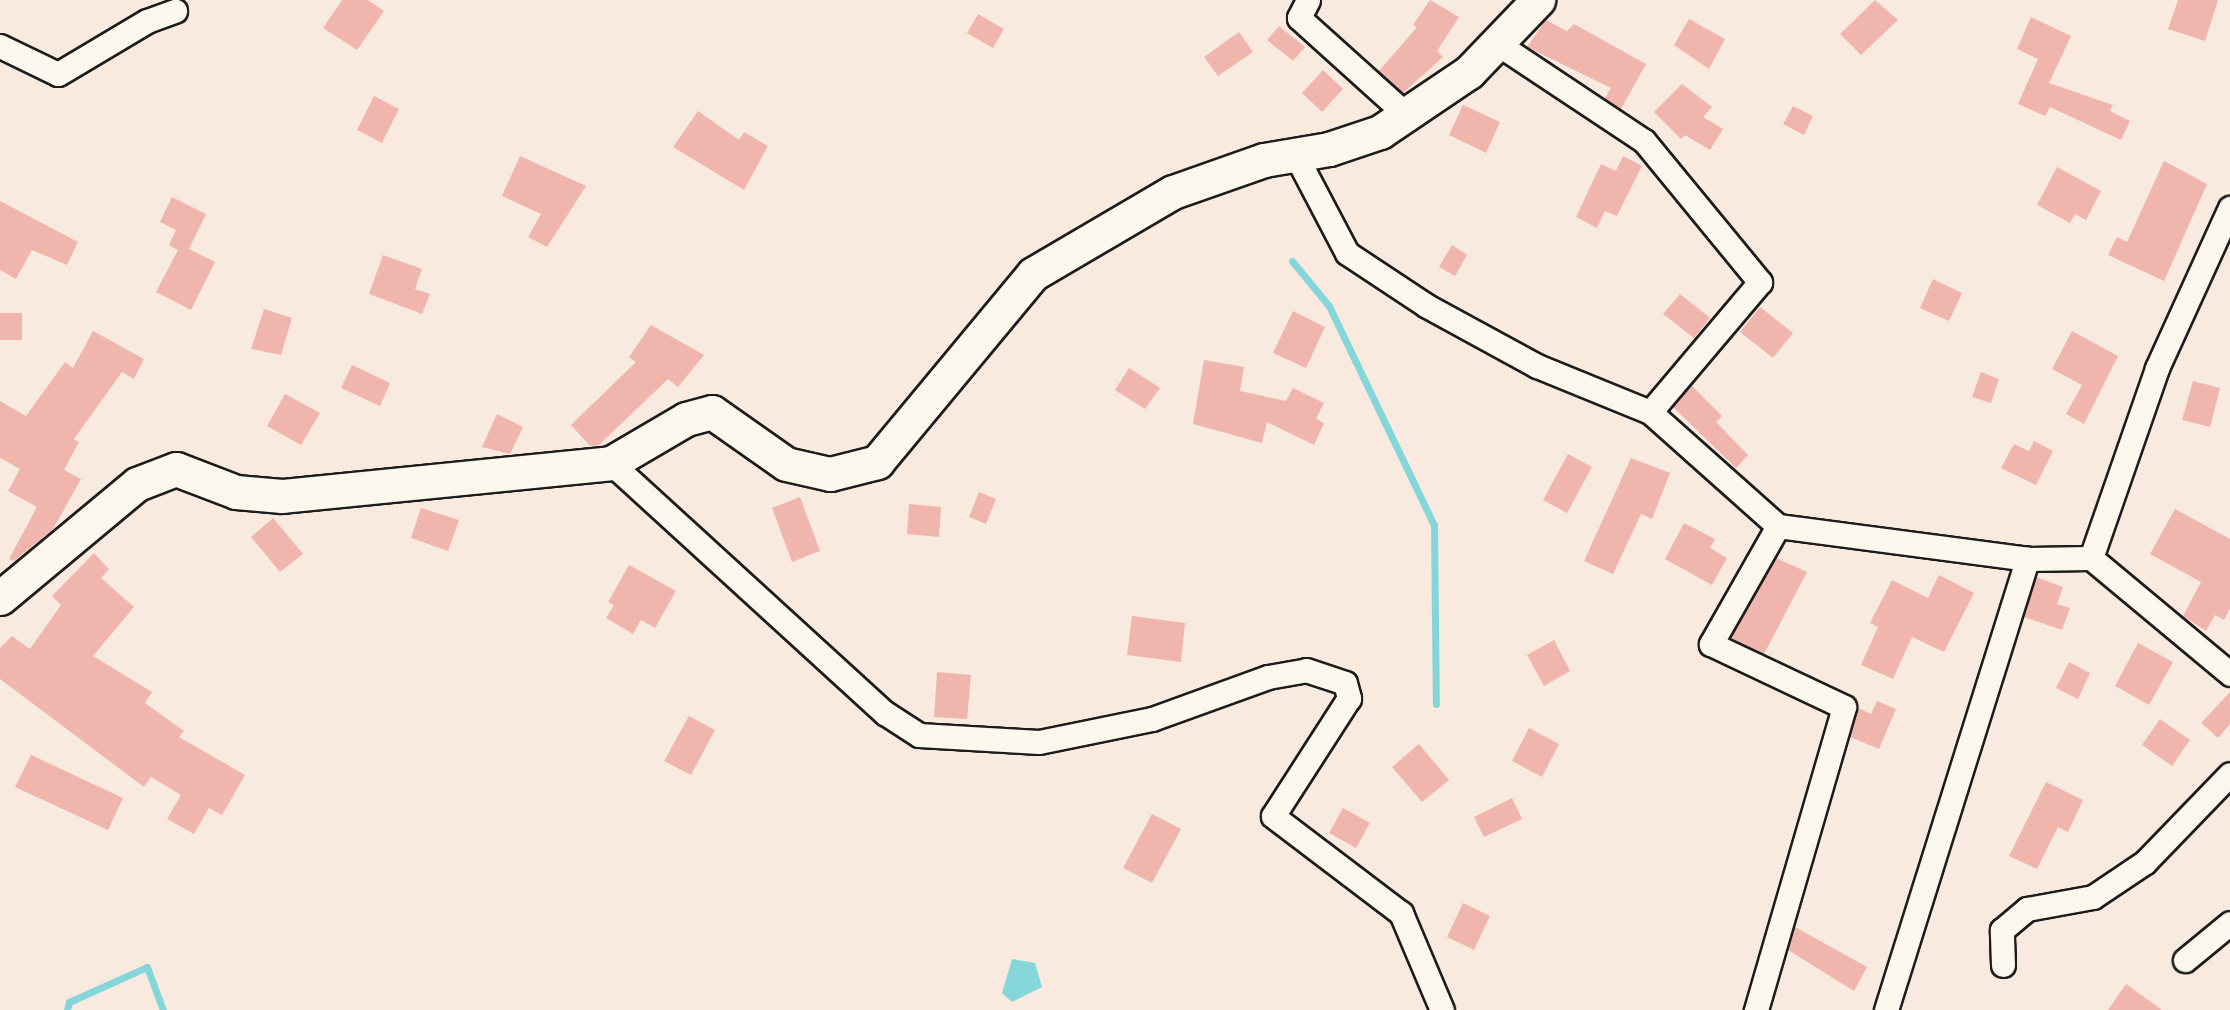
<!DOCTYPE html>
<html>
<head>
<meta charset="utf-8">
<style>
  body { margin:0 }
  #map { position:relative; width:2230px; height:1010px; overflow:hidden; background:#f9eadf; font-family:Dekko,sans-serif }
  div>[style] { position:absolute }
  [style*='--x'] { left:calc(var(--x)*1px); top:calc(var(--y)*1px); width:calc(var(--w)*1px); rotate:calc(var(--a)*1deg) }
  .water>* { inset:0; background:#84d6da }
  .stream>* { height:7px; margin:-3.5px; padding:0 3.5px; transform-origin:3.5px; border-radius:3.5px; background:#84d6da }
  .building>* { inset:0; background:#f0b5ad }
  .roads { filter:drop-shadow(2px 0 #1c1c1c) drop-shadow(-2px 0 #1c1c1c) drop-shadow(0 2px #1c1c1c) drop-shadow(0 -2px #1c1c1c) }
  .street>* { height:23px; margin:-11.5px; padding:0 11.5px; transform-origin:11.5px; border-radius:11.5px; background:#fbf7ec }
  .secondary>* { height:33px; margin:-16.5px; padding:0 16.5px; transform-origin:16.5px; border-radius:16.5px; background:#fbf7ec }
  span { translate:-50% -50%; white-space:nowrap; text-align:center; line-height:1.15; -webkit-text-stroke:5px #fbf7ec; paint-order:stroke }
</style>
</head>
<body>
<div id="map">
  <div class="water">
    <i style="clip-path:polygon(1012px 959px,1035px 963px,1042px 987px,1012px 1002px,1002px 993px)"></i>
  </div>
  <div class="stream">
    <i style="--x:1292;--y:261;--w:58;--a:50.6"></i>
    <i style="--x:1329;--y:306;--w:243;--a:64.4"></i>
    <i style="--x:1434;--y:525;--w:179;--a:89.4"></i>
    <i style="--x:67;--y:1010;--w:8;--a:-76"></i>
    <i style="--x:69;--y:1002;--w:85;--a:-24.2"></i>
    <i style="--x:147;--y:967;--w:46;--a:69.6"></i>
  </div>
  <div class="building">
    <i style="clip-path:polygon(342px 0,368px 0,384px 11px,357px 50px,323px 28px)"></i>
    <i style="clip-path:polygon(1430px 0,1459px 17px,1437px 51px,1443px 57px,1403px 93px,1379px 71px,1417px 27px,1413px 25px)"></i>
    <i style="clip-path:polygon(1875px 0,1898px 20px,1861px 55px,1840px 34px)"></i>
    <i style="clip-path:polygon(2178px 0,2218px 0,2205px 41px,2168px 29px)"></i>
    <i style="clip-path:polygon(978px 14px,1004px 29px,993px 48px,967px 33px)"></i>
    <i style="clip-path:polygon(2031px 17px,2071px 36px,2049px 83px,2113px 105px,2110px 111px,2130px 121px,2121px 140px,2050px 107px,2045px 116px,2018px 104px,2038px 59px,2017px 49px)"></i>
    <i style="clip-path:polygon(1689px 19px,1725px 39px,1709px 69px,1674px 45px)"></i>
    <i style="clip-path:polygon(1546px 20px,1567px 31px,1574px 24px,1646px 64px,1621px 109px,1605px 98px,1611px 88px,1527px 47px)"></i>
    <i style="clip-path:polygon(1279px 26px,1305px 47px,1293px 61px,1267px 40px)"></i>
    <i style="clip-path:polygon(1239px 32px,1253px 52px,1218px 76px,1204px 57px)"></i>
    <i style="clip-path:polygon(1323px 70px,1343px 89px,1322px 112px,1302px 93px)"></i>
    <i style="clip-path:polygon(1682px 84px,1712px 107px,1703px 117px,1723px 129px,1710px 150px,1685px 135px,1681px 139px,1654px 112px)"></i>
    <i style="clip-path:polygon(374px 96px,399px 109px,382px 143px,357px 130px)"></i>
    <i style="clip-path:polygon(1463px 105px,1500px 122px,1486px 153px,1449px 135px)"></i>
    <i style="clip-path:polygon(1793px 106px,1813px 116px,1804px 135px,1783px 124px)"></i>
    <i style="clip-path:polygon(698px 111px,739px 140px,744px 132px,768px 146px,744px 190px,673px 147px)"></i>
    <i style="clip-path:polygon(520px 156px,586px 186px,547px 247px,528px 237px,541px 214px,502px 196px)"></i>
    <i style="clip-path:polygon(1623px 156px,1642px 166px,1617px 216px,1605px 211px,1597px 228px,1576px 217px,1601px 164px,1616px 171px)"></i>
    <i style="clip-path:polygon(2164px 161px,2207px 184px,2164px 281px,2108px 255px,2117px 237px,2127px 242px)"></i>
    <i style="clip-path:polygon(2057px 167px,2101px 191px,2086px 220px,2075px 214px,2070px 223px,2037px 205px)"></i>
    <i style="clip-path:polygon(172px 197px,206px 214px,189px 249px,215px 262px,191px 310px,156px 292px,178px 250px,169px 245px,176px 230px,160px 222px)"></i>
    <i style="clip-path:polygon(0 201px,78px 242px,67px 265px,32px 250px,16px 279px,0 270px)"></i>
    <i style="clip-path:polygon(1452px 245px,1467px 255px,1455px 276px,1439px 267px)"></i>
    <i style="clip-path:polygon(383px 255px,422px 269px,415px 289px,430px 294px,422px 314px,369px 294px)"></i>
    <i style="clip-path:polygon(1933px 279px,1962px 293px,1949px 321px,1920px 308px)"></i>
    <i style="clip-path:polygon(1680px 294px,1710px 318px,1694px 338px,1663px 314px)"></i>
    <i style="clip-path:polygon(1760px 307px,1793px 333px,1773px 358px,1740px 332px)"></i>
    <i style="clip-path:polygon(264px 309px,292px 318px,281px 355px,251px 349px)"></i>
    <i style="clip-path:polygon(1293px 311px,1325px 327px,1306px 368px,1273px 353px)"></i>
    <i style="clip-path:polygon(0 313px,22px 313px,22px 340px,0 340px)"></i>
    <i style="clip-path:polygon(651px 325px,704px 355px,678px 387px,668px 379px,599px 445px,590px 446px,571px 425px,636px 362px,629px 357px)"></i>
    <i style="clip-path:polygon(93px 331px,144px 359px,134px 379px,122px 372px,74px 439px,79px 442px,64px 470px,81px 479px,53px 529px,14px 561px,9px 559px,37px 507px,8px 491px,20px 469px,0 458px,0 401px,26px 416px,65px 362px,73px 368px)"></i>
    <i style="clip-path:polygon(2072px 331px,2118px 356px,2084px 424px,2066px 414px,2082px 385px,2052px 369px)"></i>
    <i style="clip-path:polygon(1204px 360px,1244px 367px,1240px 391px,1286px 401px,1293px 388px,1324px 403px,1316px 419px,1324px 423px,1314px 445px,1267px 422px,1262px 443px,1193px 424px)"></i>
    <i style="clip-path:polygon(352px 365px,390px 383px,380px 406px,341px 388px)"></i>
    <i style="clip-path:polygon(1129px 368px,1160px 388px,1145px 409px,1115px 390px)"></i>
    <i style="clip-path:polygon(1981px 372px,1999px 379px,1991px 403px,1972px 397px)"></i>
    <i style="clip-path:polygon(2193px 381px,2220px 388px,2210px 427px,2182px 420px)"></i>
    <i style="clip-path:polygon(1691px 385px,1722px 416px,1716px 422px,1748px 455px,1736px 468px,1673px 407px)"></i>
    <i style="clip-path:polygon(285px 394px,320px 413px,301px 445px,267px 426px)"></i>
    <i style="clip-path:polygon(497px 414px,523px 427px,510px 454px,482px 447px)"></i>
    <i style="clip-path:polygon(2034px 441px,2053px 451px,2036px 485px,2001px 468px,2014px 444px,2029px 451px)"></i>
    <i style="clip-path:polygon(1568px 454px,1592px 467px,1567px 513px,1543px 500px)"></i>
    <i style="clip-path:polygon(1631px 458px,1670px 473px,1652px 519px,1641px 514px,1613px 574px,1584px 561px)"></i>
    <i style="clip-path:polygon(979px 492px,996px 499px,986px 524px,969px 517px)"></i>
    <i style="clip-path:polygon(800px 497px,820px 551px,792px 562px,772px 508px)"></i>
    <i style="clip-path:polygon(909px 504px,941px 507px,939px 537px,907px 534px)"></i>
    <i style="clip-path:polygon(421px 508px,459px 520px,448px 551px,411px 538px)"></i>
    <i style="clip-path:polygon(2175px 509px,2230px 539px,2230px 608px,2224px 620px,2215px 615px,2206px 631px,2183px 616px,2201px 582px,2150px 554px)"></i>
    <i style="clip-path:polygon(273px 518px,303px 554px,280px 572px,251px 537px)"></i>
    <i style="clip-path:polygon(1684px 523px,1715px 539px,1710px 548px,1727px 558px,1712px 585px,1665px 559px)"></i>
    <i style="clip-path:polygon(94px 553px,109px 569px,101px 578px,134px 607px,93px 656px,152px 692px,145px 703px,184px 731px,179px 737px,245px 775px,222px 815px,209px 808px,194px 834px,167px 819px,181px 795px,151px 777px,144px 787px,0 679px,0 648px,12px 636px,30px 649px,61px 605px,52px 596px)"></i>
    <i style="clip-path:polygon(1776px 558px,1807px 572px,1764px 654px,1731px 638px)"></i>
    <i style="clip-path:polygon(629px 565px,676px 591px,655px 628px,641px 620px,633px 634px,606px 618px,614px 605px,608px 602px)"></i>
    <i style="clip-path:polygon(1939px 575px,1974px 593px,1944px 652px,1912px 637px,1893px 679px,1861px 665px,1878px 627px,1870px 623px,1892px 580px,1928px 598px)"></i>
    <i style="clip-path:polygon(2036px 577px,2063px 587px,2057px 604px,2070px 608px,2062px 630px,2024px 617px)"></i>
    <i style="clip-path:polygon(1132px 616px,1185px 623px,1181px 662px,1127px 655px)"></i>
    <i style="clip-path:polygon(1554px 640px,1570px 671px,1544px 686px,1527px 655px)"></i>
    <i style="clip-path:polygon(2138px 643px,2173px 662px,2149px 705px,2115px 686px)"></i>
    <i style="clip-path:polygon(2069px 662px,2090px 673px,2078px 699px,2056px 688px)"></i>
    <i style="clip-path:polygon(937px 672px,971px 675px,967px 719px,934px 717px)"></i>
    <i style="clip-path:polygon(2230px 692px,2230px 724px,2218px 738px,2201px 723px)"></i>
    <i style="clip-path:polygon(1877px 701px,1896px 709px,1879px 749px,1850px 737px,1858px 708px,1871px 714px)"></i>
    <i style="clip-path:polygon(689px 716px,715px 730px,691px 775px,664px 761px)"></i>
    <i style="clip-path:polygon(2160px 719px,2190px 740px,2172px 766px,2142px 745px)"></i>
    <i style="clip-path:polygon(1529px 728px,1559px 744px,1542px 777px,1512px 761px)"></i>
    <i style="clip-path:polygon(1419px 744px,1449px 780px,1422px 802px,1392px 767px)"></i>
    <i style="clip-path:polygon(31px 755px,123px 798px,108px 830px,15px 787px)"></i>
    <i style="clip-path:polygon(2046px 782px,2083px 800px,2068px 832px,2058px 827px,2037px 869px,2009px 856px)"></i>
    <i style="clip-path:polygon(1512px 798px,1522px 819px,1484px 837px,1474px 817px)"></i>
    <i style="clip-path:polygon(1343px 808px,1370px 823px,1356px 848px,1329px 833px)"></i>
    <i style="clip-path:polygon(1152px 814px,1181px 829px,1152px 883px,1123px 868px)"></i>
    <i style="clip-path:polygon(1463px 903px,1490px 916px,1474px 950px,1447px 937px)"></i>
    <i style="clip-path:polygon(1795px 927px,1867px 967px,1854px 991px,1788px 950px)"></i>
    <i style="clip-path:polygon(2126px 984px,2162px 1010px,2108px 1010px)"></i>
  </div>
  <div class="roads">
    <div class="street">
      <i style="--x:1308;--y:0;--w:20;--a:117"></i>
      <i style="--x:1299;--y:18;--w:147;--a:42"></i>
      <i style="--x:1498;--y:44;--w:175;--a:33.6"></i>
      <i style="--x:1644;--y:141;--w:183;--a:50.6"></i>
      <i style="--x:1760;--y:282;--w:170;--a:130.2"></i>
      <i style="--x:0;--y:46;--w:64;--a:25.8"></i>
      <i style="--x:58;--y:74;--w:104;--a:-30.8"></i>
      <i style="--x:147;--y:21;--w:30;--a:-20"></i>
      <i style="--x:1294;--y:152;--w:114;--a:62.3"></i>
      <i style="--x:1347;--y:253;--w:96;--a:33.5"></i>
      <i style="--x:1427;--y:306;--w:125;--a:28.6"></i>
      <i style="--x:1537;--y:366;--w:122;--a:22.2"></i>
      <i style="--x:1650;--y:412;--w:171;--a:41.7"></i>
      <i style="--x:1778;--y:526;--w:136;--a:119.6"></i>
      <i style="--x:1711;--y:644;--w:147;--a:25.3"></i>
      <i style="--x:1844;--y:707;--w:316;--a:106.2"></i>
      <i style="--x:611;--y:463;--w:371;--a:42.4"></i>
      <i style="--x:885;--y:713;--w:40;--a:32.9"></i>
      <i style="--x:919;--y:735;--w:120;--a:3.3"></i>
      <i style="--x:1039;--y:742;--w:115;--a:-11.5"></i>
      <i style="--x:1152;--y:719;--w:123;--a:-19.9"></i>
      <i style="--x:1268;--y:677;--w:39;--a:-10"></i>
      <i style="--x:1306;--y:670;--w:41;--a:18.4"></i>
      <i style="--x:1345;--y:683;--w:16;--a:75"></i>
      <i style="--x:1349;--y:698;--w:140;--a:122.8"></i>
      <i style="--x:1273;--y:816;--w:161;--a:37.2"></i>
      <i style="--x:1401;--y:913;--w:105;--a:67.1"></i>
      <i style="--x:1778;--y:526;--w:251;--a:7.5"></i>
      <i style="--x:2027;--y:559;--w:64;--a:-0.9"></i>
      <i style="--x:2091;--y:558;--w:201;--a:-70.8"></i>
      <i style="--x:2157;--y:368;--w:176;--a:-65.5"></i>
      <i style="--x:2091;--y:558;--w:181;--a:39.8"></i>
      <i style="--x:2185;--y:960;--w:58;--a:-39.4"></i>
      <i style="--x:2003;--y:965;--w:35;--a:-92"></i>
      <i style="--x:2002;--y:930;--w:33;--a:-40"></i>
      <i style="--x:2027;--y:909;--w:67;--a:-10.3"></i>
      <i style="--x:2093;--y:897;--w:63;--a:-33.9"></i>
      <i style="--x:2145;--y:862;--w:122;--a:-46"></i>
      <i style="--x:1886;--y:1010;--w:473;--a:-72.6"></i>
    </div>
    <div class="secondary">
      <i style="--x:0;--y:598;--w:178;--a:-39.8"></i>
      <i style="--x:137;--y:484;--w:42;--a:-21"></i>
      <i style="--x:176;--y:469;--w:64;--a:21"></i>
      <i style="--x:236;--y:492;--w:46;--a:5"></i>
      <i style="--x:282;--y:496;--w:331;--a:-5.7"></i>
      <i style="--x:611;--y:463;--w:87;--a:-30.4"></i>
      <i style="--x:686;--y:419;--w:27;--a:-15"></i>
      <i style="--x:712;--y:412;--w:90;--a:35.1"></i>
      <i style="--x:786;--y:464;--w:45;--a:12.8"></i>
      <i style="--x:830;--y:474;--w:49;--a:-14.3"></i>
      <i style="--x:877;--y:462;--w:244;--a:-50.3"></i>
      <i style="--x:1033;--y:274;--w:162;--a:-30.4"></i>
      <i style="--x:1173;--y:192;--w:96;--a:-19.4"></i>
      <i style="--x:1264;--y:160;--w:66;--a:-9.6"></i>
      <i style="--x:1329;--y:149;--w:54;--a:-18.4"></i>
      <i style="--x:1380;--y:132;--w:107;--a:-34"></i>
      <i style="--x:1469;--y:72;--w:100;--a:-46.2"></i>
    </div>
  </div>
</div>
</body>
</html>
